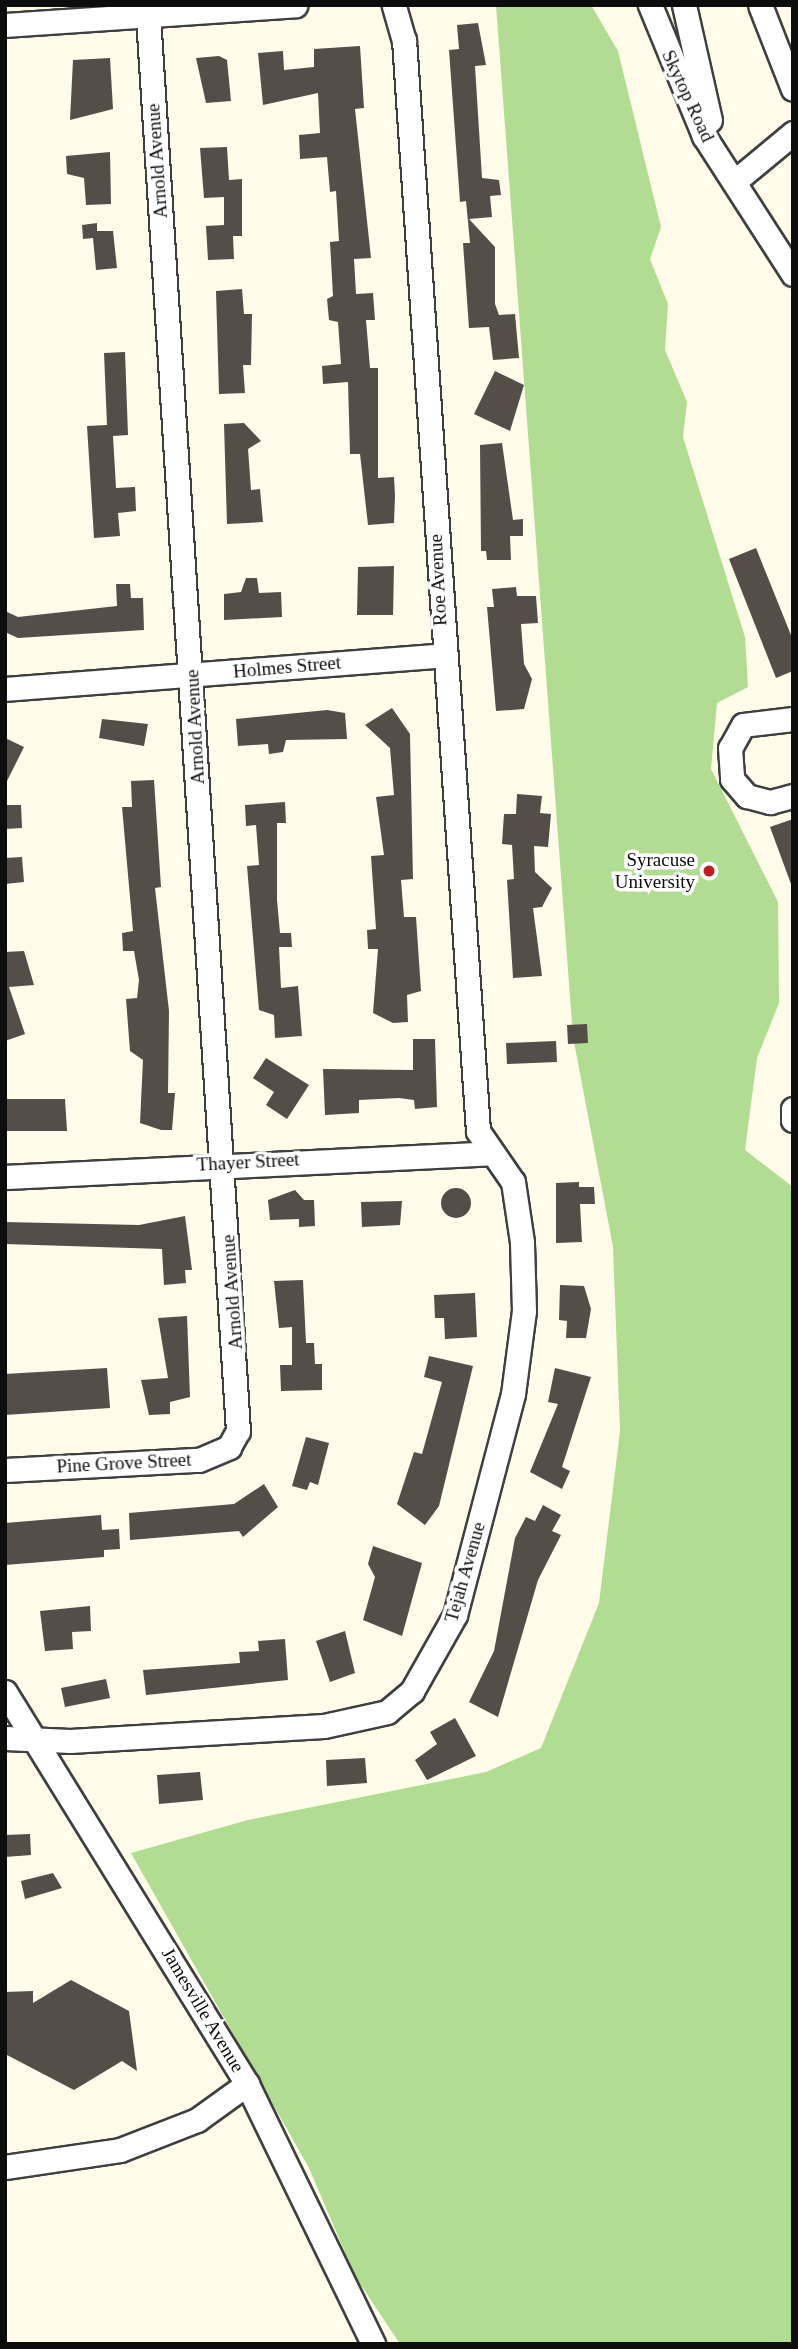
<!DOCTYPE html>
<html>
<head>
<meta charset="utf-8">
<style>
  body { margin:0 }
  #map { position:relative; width:798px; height:2349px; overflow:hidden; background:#fffcea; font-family:"Times New Roman",serif }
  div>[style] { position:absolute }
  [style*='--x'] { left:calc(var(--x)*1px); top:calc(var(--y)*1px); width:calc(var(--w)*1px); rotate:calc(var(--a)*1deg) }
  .forest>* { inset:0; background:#b0dd91 }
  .building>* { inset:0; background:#554d47 }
  .round { border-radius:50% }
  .roads { filter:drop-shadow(2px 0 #3f3f3f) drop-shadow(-2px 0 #3f3f3f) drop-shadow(0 2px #3f3f3f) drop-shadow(0 -2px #3f3f3f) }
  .minor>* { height:23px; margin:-11.5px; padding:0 11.5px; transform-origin:11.5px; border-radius:11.5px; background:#fff }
  .dots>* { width:19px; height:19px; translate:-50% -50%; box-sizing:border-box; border:4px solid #fff; border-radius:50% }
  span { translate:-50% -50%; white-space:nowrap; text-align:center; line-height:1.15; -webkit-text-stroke:7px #fff; paint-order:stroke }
  .street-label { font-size:19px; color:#0c0c0c }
  .poi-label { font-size:19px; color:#0c0c0c }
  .right { translate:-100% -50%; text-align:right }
  .frame { position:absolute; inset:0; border:7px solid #0c0c0c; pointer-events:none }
</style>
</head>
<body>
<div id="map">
  <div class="forest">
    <i style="clip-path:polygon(496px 5px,591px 5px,618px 51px,661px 227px,650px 259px,668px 304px,665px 350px,687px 402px,683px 437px,745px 637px,748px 687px,717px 703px,711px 769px,778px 902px,779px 1003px,757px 1058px,745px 1150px,793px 1187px,793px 2344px,400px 2344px,355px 2276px,309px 2168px,131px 1853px,248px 1820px,486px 1772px,541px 1748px,599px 1603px,620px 1431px,613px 1247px,573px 1037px)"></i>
  </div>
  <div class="building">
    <i style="clip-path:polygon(478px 23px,486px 65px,475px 66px,482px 178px,499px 180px,501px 195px,490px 196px,492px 217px,469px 219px,495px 247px,495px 304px,499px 315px,515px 314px,519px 358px,493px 360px,489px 327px,469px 328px,463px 243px,470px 243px,466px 201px,460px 202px,449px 50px,459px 49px,457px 25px)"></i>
    <i style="clip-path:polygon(360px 46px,364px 108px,355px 109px,371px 258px,354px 259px,356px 294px,373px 293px,375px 320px,366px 320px,370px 368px,378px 368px,378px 478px,394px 477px,395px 496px,394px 523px,368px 525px,360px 454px,350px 454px,348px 382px,323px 384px,322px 366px,341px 364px,338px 322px,329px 320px,327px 299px,333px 296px,330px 242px,339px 241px,336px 191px,330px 192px,327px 157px,300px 159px,299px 135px,320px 133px,318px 93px,263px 105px,258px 53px,283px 51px,284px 70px,314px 67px,314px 49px)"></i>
    <i style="clip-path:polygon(219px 56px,227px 60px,231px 101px,206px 103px,196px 58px)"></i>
    <i style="clip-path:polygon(110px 58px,113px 109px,70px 120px,73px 60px)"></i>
    <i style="clip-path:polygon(227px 147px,229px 180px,242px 179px,242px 236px,233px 236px,234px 259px,208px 260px,206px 226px,224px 225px,224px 197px,204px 198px,200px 148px)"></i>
    <i style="clip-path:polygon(110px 152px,111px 204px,86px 205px,84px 178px,67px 174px,66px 156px)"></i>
    <i style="clip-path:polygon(97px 223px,97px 231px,113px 231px,117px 268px,96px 270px,93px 238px,83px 239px,82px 225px)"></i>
    <i style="clip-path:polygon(242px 289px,244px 314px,252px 314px,251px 365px,243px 365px,245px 393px,219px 394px,216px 291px)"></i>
    <i style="clip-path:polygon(125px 352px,128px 435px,113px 436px,116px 488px,135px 487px,136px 511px,118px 513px,120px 536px,94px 538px,87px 426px,107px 425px,104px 353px)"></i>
    <i style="clip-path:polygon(495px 371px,524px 385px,510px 431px,474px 414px)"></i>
    <i style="clip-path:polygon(244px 423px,261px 441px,248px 449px,251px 490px,260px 489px,263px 522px,227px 524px,224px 424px)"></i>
    <i style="clip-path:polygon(502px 443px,513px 520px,523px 519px,523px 536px,510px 536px,511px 560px,487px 560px,486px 551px,481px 551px,480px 445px)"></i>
    <i style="clip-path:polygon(756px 548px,793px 640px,793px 671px,776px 678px,729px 559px)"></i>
    <i style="clip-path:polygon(394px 566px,393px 615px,357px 615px,358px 567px)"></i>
    <i style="clip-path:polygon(246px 578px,257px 578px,259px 593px,281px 592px,282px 617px,224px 620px,224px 594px,241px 592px)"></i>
    <i style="clip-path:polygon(116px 584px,130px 584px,131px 598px,143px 598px,144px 630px,18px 638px,5px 632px,5px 611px,18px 617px,117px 606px)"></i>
    <i style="clip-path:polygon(516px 587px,517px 596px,536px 596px,538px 623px,521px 624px,524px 664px,532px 679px,524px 709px,496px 711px,487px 607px,494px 607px,492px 589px)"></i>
    <i style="clip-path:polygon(392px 708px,410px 734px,413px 879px,401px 880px,404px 917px,416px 917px,421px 991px,407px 995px,408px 1022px,393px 1023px,373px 1013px,378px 949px,368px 949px,367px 930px,376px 929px,371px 856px,384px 855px,376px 797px,394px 795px,390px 748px,365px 725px)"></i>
    <i style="clip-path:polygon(327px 710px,345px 713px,347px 739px,286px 740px,283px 752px,269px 754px,268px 744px,238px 746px,236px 719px)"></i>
    <i style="clip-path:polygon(102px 719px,148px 724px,144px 746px,99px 738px)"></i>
    <i style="clip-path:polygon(5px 738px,24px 747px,5px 785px)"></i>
    <i style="clip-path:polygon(154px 780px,161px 887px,155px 888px,169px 1011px,168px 1093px,175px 1093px,172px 1130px,161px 1130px,140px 1123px,143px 1060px,130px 1051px,126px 999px,137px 998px,139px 980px,134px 951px,123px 951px,122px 933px,133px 931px,122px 807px,132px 807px,131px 781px)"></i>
    <i style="clip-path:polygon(517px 794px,542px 796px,540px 813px,551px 814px,548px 847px,534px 846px,535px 872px,552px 888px,542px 907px,533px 908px,542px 976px,513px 978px,507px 880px,514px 879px,512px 845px,502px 844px,504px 814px,516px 814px)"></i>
    <i style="clip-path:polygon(285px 802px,286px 823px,277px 823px,277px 900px,280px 933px,291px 933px,292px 947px,279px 947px,281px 988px,298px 986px,302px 1036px,275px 1038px,274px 1015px,259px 1010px,247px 866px,259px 865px,256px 825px,246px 826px,245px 805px)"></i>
    <i style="clip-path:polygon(5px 805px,21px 805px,22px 828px,5px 829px)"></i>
    <i style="clip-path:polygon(793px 819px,793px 884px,791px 884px,770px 827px)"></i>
    <i style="clip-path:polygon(22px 857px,24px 882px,5px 884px,5px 858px)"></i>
    <i style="clip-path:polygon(24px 951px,34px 985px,9px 987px,25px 1034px,5px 1041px,5px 952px)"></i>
    <i style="clip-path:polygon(587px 1024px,588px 1043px,568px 1044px,567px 1025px)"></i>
    <i style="clip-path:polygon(413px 1039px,435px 1039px,437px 1107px,415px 1109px,414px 1100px,399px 1098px,359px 1100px,359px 1113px,325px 1115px,323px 1069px,413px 1070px)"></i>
    <i style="clip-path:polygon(556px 1041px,557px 1062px,507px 1064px,506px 1043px)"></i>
    <i style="clip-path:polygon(266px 1058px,309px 1085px,287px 1119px,266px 1105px,274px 1092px,253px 1078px)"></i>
    <i style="clip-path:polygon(5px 1099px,65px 1099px,67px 1131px,5px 1131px)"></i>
    <i style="clip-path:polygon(579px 1182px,579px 1187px,594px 1187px,595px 1204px,580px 1204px,582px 1242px,556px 1243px,556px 1183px)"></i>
    <i class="round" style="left:441px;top:1188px;width:30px;height:30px"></i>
    <i style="clip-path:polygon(295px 1190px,304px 1200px,314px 1200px,315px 1226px,299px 1227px,299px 1219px,270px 1220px,268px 1200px)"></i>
    <i style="clip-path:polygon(402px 1201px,400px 1225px,362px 1227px,361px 1202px)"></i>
    <i style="clip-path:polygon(185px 1216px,192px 1270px,185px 1270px,186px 1283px,164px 1285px,162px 1249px,5px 1244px,5px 1222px,139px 1225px)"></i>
    <i style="clip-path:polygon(303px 1280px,306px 1343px,314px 1343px,315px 1364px,322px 1364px,322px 1390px,281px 1391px,280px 1365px,292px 1365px,292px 1327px,279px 1328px,274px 1281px)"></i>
    <i style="clip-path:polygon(560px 1285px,584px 1286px,591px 1309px,586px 1338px,566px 1338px,567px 1321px,559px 1320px)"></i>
    <i style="clip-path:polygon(475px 1293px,477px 1337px,445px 1339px,444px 1318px,435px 1318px,434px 1295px)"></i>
    <i style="clip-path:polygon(187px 1316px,190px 1397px,170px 1402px,170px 1414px,149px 1415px,141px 1380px,168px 1378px,158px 1318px)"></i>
    <i style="clip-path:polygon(429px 1356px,473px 1366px,439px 1506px,425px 1525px,397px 1504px,414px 1452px,422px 1454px,442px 1382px,424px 1377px)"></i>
    <i style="clip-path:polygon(107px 1368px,110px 1408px,5px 1415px,5px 1374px)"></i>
    <i style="clip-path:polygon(555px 1368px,591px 1377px,562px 1467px,570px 1471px,562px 1489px,530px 1472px,558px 1404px,548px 1402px)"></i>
    <i style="clip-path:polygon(306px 1437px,329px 1443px,318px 1485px,310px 1482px,307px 1490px,292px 1486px)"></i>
    <i style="clip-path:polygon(264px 1484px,278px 1507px,243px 1537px,239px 1531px,130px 1540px,129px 1513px,234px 1504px)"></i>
    <i style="clip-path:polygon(543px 1505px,561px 1515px,552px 1531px,561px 1535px,538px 1580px,498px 1717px,469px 1702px,494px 1651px,515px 1538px,526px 1517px,535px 1521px)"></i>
    <i style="clip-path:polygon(101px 1515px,102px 1530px,119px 1529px,120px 1549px,104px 1550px,104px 1557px,5px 1565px,5px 1523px)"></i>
    <i style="clip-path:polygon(373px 1546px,422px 1563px,402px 1636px,363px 1620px,375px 1577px,368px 1564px)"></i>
    <i style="clip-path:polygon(90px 1606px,91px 1631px,72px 1632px,73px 1649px,45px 1651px,40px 1611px)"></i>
    <i style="clip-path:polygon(345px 1631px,355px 1673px,330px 1682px,316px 1641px)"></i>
    <i style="clip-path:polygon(285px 1639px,288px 1680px,146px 1695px,143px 1670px,240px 1663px,239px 1652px,259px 1651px,258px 1641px)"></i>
    <i style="clip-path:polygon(106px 1679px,110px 1698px,65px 1707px,61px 1688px)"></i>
    <i style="clip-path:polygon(455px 1718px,476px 1756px,427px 1780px,415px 1760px,437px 1744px,430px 1732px)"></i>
    <i style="clip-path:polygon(365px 1758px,367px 1783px,327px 1786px,326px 1760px)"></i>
    <i style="clip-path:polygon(200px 1772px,203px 1800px,159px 1804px,157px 1775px)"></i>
    <i style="clip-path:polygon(30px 1834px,31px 1855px,5px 1857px,5px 1835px)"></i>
    <i style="clip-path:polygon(53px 1873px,62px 1888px,25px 1899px,21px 1881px)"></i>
    <i style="clip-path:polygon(71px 1980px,129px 2011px,137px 2071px,122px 2061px,74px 2090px,5px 2054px,5px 1992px,33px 1991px,33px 2003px)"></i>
  </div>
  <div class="roads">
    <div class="minor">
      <i style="--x:650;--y:5;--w:142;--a:67.6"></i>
      <i style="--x:704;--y:136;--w:164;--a:57.2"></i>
      <i style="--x:684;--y:5;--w:118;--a:77.3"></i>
      <i style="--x:760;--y:5;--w:90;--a:68.6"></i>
      <i style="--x:5;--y:25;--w:291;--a:-3.9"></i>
      <i style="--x:734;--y:182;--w:77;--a:-39.7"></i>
      <i style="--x:5;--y:689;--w:439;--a:-4.4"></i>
      <i style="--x:793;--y:719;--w:50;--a:173.2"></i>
      <i style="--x:743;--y:725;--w:26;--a:119"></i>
      <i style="--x:730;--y:748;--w:31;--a:86"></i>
      <i style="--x:732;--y:779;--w:23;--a:49"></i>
      <i style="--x:747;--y:796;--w:24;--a:15"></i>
      <i style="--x:770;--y:802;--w:24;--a:-15"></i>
      <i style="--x:793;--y:1109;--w:11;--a:90"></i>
      <i style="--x:5;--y:1177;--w:486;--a:-2.8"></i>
      <i style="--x:5;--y:1470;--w:194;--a:-3"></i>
      <i style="--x:199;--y:1460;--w:33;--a:-23"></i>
      <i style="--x:229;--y:1447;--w:18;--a:-61"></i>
      <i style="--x:238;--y:1431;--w:1418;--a:-93.64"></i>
      <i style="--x:5;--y:1692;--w:461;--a:58.3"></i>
      <i style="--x:247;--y:2084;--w:289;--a:64.1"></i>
      <i style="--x:5;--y:1738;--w:65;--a:2.6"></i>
      <i style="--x:70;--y:1741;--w:254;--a:-3.4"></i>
      <i style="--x:324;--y:1726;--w:65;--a:-12.5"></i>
      <i style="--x:387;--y:1712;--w:33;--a:-40"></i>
      <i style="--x:412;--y:1691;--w:87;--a:-60.5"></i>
      <i style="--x:455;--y:1615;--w:228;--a:-75.3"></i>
      <i style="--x:513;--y:1394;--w:84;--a:-82.5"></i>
      <i style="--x:524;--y:1311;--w:69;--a:-91.7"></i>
      <i style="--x:522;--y:1242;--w:61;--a:-98.5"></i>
      <i style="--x:513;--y:1182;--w:62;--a:-124.5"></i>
      <i style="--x:478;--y:1131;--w:1093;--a:-93.88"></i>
      <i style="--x:404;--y:41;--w:37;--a:-106"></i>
      <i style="--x:5;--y:2167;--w:116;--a:-8.4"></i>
      <i style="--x:120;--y:2150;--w:83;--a:-21.3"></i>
      <i style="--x:197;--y:2120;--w:62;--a:-35.8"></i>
    </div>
  </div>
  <div class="dots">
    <i style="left:709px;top:871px;background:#c31c1e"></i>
  </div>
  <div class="street-label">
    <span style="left:688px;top:96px;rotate:65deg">Skytop Road</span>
    <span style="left:157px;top:161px;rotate:-94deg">Arnold Avenue</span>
    <span style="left:438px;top:580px;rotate:-93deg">Roe Avenue</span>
    <span style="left:287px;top:667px;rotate:-5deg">Holmes Street</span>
    <span style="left:195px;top:727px;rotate:-93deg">Arnold Avenue</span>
    <span style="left:248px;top:1162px;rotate:-3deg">Thayer Street</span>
    <span style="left:232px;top:1292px;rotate:-94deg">Arnold Avenue</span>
    <span style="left:124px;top:1463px;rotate:-3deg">Pine Grove Street</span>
    <span style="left:465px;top:1572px;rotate:-74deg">Tejah Avenue</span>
    <span style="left:203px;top:2010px;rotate:59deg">Jamesville Avenue</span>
  </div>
  <div class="poi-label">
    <span class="right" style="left:695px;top:871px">Syracuse<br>University</span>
  </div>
  <div class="frame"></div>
</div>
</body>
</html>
